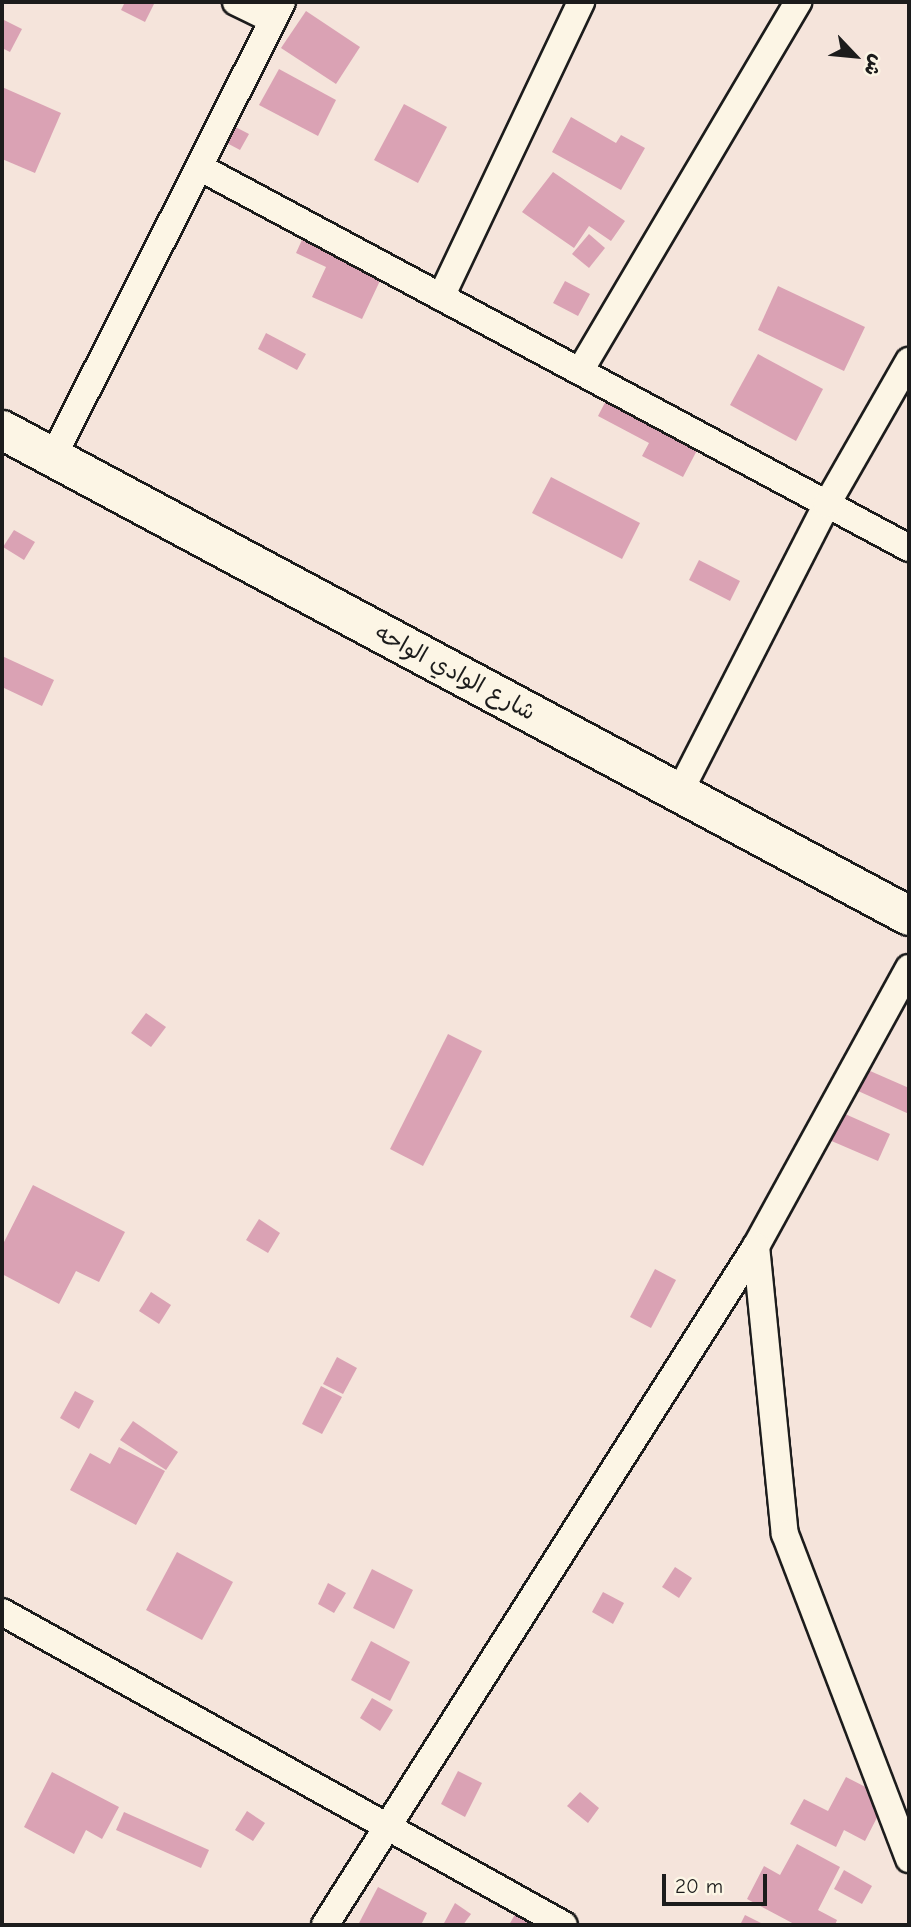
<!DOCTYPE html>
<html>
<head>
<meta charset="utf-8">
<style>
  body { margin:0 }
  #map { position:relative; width:911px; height:1927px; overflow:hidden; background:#f5e4db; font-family:"Comic Neue","Playpen Sans Arabic",sans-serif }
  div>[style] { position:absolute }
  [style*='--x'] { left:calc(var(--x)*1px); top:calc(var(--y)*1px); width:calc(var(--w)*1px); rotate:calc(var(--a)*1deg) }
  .building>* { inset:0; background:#daa2b4 }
  .roads { filter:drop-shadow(2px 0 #1c1c1c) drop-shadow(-2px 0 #1c1c1c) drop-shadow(0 2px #1c1c1c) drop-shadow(0 -2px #1c1c1c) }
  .street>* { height:26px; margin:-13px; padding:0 13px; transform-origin:13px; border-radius:13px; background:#fcf5e5 }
  .secondary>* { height:38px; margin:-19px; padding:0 19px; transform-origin:19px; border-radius:19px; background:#fcf5e5 }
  span { translate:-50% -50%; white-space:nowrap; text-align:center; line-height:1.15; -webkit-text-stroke:5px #fcf5e5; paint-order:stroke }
  .street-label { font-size:23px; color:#1c1c1c }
  .frame { position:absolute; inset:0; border:4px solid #1c1c1c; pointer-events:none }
  .north { position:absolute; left:820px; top:21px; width:70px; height:70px; -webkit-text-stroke:5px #fcf5e5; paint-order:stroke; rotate:116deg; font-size:19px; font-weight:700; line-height:28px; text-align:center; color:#1c1c1c }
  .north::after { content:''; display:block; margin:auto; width:24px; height:32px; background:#1c1c1c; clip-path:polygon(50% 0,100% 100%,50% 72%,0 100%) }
  .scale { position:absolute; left:662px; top:1874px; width:105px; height:32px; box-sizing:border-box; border:4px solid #1c1c1c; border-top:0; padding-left:9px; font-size:21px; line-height:24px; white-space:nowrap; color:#1c1c1c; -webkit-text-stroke:5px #fcf5e5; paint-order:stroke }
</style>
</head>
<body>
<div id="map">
  <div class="building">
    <i style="clip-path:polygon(125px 2px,155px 2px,145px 22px,121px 10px)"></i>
    <i style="clip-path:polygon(306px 11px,360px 47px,336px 84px,281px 48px)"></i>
    <i style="clip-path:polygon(2px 19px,22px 29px,10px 52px,2px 48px)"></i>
    <i style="clip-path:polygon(279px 69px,336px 100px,318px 136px,259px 105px)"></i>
    <i style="clip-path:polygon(2px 87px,61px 113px,35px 173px,2px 159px)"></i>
    <i style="clip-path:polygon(404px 104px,447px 127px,418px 183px,374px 160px)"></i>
    <i style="clip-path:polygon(571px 117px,616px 143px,621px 135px,645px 148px,621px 190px,552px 152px)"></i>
    <i style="clip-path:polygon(218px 118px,249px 134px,240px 150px,210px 134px)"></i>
    <i style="clip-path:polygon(553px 172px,625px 221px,611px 241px,589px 226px,574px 248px,522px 212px)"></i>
    <i style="clip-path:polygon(306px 231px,386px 268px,362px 319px,312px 297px,326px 267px,296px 253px)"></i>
    <i style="clip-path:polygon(589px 234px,605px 248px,589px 268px,572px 254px)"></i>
    <i style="clip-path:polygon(565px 281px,590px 294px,578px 316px,553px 303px)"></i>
    <i style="clip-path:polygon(778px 286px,865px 327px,844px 371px,758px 330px)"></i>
    <i style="clip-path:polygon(266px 333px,306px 354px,297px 370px,258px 349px)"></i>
    <i style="clip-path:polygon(758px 354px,823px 389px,796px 441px,730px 405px)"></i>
    <i style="clip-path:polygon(611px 391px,703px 439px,683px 477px,642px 456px,649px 443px,598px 416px)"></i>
    <i style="clip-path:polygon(551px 477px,640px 523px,622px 559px,532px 513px)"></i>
    <i style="clip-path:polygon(14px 530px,35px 542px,24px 560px,3px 547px)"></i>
    <i style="clip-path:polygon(699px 560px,740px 581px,730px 601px,689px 580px)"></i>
    <i style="clip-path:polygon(2px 656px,54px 680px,42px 706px,2px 687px)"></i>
    <i style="clip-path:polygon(146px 1013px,166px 1027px,151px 1047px,131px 1033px)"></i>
    <i style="clip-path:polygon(448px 1034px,482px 1051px,423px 1166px,390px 1149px)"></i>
    <i style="clip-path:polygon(845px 1060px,909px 1088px,909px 1114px,836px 1081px)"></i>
    <i style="clip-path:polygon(825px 1105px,890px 1134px,878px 1161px,813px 1133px)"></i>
    <i style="clip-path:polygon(33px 1185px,125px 1232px,99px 1282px,76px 1271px,59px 1304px,2px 1274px,2px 1246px)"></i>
    <i style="clip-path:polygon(259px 1219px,280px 1233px,268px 1253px,246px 1240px)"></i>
    <i style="clip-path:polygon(655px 1269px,676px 1280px,651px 1328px,630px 1317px)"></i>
    <i style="clip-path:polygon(151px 1292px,171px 1305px,159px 1324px,139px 1311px)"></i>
    <i style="clip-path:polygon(337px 1357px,357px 1368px,343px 1394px,323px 1384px)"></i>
    <i style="clip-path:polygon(321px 1386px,342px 1397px,322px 1434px,302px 1424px)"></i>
    <i style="clip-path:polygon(75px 1391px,94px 1401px,79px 1429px,60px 1418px)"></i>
    <i style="clip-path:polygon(133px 1421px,178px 1452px,166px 1470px,120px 1440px)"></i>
    <i style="clip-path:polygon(119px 1447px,165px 1471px,136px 1525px,70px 1490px,90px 1453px,110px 1464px)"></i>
    <i style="clip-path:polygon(177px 1552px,233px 1582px,202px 1640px,146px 1610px)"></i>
    <i style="clip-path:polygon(675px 1567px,692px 1578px,679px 1598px,662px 1587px)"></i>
    <i style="clip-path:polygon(372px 1569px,413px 1590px,394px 1629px,353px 1608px)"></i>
    <i style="clip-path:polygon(328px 1583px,346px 1593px,334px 1613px,318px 1604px)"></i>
    <i style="clip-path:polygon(603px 1592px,624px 1603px,613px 1624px,592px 1612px)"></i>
    <i style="clip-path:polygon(371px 1641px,410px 1662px,390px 1701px,351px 1680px)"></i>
    <i style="clip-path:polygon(372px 1698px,393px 1710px,380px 1731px,360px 1718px)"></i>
    <i style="clip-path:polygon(458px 1771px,482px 1783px,465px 1817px,441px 1804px)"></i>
    <i style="clip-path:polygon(52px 1772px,119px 1807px,102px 1839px,86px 1830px,74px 1854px,24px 1827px)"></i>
    <i style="clip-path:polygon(846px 1777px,887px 1798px,865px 1841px,844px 1830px,836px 1847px,790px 1824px,804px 1799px,828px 1811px)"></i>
    <i style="clip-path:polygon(580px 1792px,599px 1808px,588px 1823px,567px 1806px)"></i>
    <i style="clip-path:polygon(247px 1811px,265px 1823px,253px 1841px,235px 1830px)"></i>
    <i style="clip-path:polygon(124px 1812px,209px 1850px,201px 1868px,116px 1830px)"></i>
    <i style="clip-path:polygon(797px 1844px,840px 1867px,818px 1910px,837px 1920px,835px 1925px,796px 1925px,747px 1899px,764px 1866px,780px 1875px)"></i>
    <i style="clip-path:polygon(844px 1870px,872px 1886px,862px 1904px,834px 1889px)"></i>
    <i style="clip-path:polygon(378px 1887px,427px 1913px,421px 1925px,358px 1925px)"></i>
    <i style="clip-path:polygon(522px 1902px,565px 1925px,509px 1925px)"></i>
    <i style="clip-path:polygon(455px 1903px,471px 1914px,463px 1925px,443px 1925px)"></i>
    <i style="clip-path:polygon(745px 1915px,765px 1925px,740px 1925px)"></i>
  </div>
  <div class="roads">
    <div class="street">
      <i style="--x:236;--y:2;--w:41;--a:25.9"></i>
      <i style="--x:199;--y:167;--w:806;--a:28.22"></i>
      <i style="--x:441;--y:297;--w:327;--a:-64.6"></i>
      <i style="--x:580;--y:371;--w:429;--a:-59.4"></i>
      <i style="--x:53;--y:457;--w:509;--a:-63.28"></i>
      <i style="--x:679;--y:793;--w:325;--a:-62.9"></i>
      <i style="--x:827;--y:504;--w:165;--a:-60.2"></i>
      <i style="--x:909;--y:968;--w:317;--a:118.8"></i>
      <i style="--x:756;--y:1246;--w:289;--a:84.3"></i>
      <i style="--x:785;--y:1534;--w:348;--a:69.1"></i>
      <i style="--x:2;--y:1612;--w:643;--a:29.12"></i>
      <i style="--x:325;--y:1925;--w:804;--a:-57.59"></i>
    </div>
    <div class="secondary">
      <i style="--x:2;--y:430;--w:1029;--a:28.18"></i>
    </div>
  </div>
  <div class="street-label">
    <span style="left:455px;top:673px;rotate:28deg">شارع الوادي الواحه</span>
  </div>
  <div class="frame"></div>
  <div class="north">ش</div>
  <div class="scale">20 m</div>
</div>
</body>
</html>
